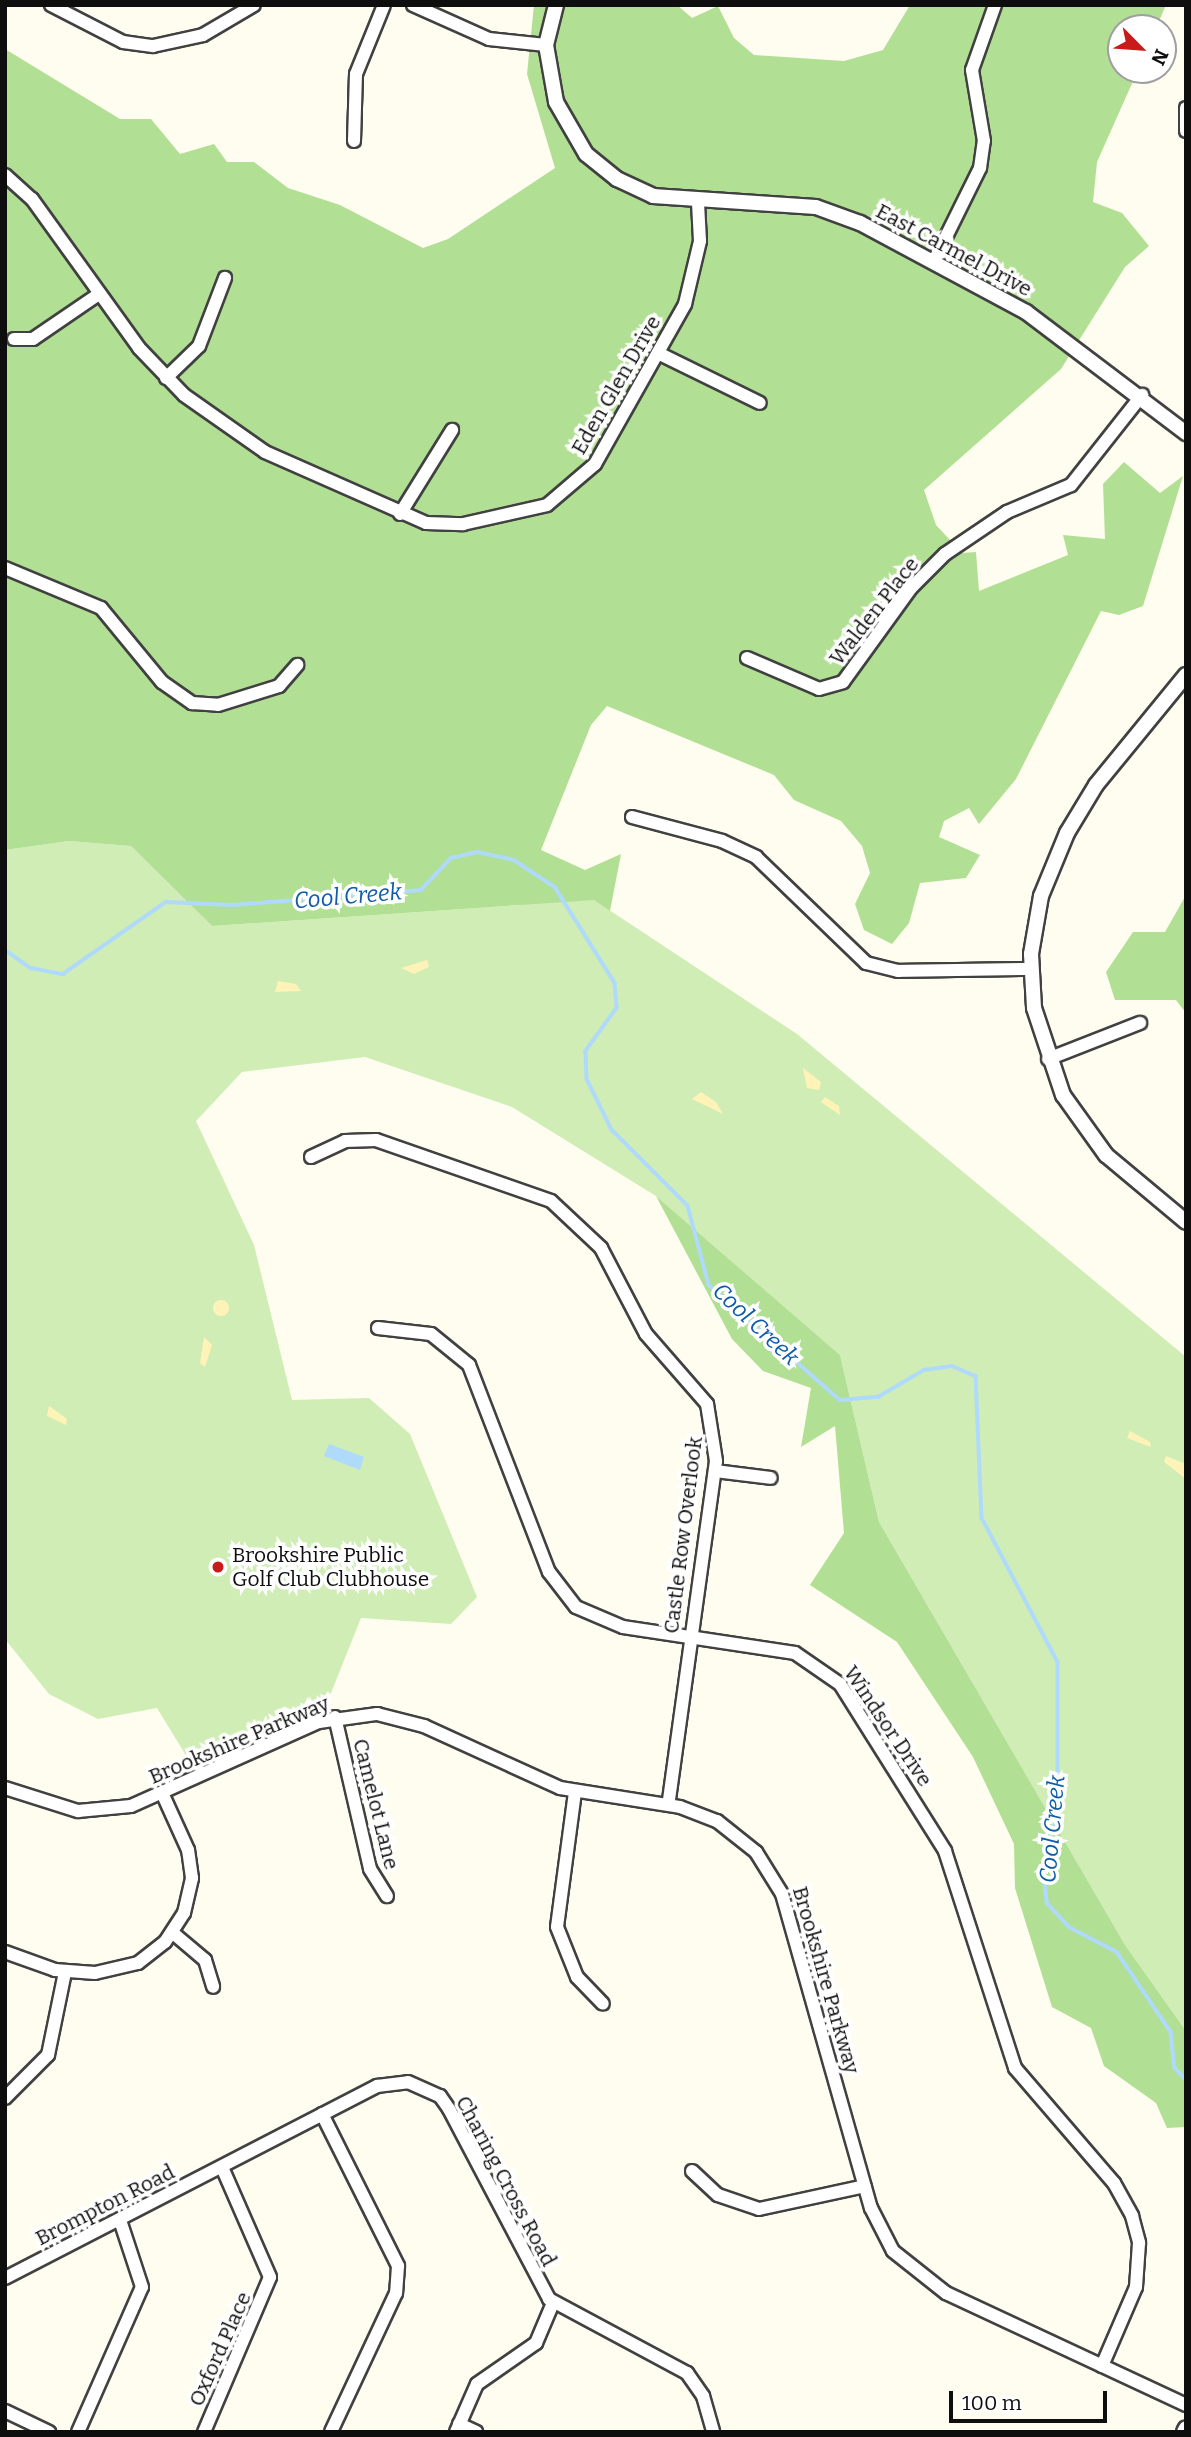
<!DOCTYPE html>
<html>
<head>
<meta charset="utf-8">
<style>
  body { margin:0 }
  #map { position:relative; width:1191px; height:2437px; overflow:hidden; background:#fffdef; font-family:Bitter,serif }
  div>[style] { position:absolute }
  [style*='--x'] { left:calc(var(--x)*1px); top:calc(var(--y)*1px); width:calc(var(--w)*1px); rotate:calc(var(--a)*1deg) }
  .green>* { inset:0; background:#cfedb5 }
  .forest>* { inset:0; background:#b1df93 }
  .sand>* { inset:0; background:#fff3b7 }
  .round { border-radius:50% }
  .water>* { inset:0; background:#afdafb }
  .stream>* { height:3.5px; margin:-1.75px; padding:0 1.75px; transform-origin:1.75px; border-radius:1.75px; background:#afdafb }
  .roads { filter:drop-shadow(2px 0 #414141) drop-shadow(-2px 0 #414141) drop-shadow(0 2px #414141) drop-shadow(0 -2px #414141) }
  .minor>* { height:12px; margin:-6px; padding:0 6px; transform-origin:6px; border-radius:6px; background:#fff }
  .tertiary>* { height:14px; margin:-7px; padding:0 7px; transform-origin:7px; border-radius:7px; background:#fff }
  .dots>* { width:19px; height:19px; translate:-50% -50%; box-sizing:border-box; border:4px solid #fff; border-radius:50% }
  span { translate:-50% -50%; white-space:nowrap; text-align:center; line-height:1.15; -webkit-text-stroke:7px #fff; paint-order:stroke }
  .street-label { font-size:21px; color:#0e0e0e }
  .poi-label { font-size:21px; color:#0e0e0e }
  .left { translate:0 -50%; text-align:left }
  .water-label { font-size:23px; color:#0d5caa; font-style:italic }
  .frame { position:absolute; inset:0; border:7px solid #0e0e0e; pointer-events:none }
  .north { position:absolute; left:1107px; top:14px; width:70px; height:70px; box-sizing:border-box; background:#fff; border:2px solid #9f9f9f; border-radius:50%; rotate:115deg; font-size:19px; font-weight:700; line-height:28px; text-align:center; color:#0e0e0e }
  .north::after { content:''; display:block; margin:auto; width:24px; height:32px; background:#c91c1a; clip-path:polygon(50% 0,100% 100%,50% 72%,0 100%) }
  .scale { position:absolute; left:949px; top:2391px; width:158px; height:32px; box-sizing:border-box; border:4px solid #0e0e0e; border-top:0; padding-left:9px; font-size:21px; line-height:24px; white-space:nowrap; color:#0e0e0e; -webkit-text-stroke:5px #fff; paint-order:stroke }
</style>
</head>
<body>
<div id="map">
  <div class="green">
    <i style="clip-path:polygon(69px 841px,131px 846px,212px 926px,521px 905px,525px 900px,594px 900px,797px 1034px,1186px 1357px,1186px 2031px,1125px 1945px,879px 1522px,840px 1355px,656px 1196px,512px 1107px,365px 1057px,242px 1072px,196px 1121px,254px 1245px,292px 1400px,369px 1398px,410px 1434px,477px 1597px,451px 1624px,361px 1618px,331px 1693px,190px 1762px,157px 1708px,98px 1719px,49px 1694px,5px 1639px,5px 850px)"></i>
  </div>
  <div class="forest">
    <i style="clip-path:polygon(534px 5px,677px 5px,692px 18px,718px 6px,734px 38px,754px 55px,844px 61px,883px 50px,910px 5px,1166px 5px,1156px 28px,1121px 28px,1121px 70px,1138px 70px,1097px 162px,1093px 202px,1122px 213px,1149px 246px,1125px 267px,1061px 369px,924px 490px,936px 525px,962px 553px,976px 552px,979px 591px,1068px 555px,1063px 535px,1105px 539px,1103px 484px,1124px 462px,1160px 493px,1183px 476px,1143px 606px,1119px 615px,1101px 611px,1016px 779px,979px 824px,969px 808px,944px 821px,939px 837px,980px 855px,966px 878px,920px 883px,909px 923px,892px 944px,864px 930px,855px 904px,870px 873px,862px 846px,841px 821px,794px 800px,774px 775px,607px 706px,591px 725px,541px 850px,585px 870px,621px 854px,610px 911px,594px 900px,212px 926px,131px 846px,69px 841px,5px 850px,5px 49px,120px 119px,151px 119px,180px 154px,214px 144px,227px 162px,254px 162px,288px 188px,340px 205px,423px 248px,448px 239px,555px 168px,527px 74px)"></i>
    <i style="clip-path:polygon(1186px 895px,1186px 1013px,1176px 1000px,1115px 1000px,1106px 972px,1133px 932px,1165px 932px)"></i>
    <i style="clip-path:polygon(656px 1196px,840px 1355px,879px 1522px,1125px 1945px,1186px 2031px,1186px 2127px,1167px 2128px,1156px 2103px,1104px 2066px,1091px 2028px,1052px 2007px,1015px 1888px,1014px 1844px,973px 1757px,897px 1642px,810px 1585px,844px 1533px,835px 1426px,801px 1447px,811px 1388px,763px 1371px,732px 1339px)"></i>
  </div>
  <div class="sand">
    <i style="clip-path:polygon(427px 960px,429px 967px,414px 974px,401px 968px)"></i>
    <i style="clip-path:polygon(278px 981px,296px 984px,301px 991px,275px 992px)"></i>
    <i style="clip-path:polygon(803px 1068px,821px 1082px,819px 1090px,807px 1088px)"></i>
    <i style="clip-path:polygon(701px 1092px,716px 1102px,723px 1114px,692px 1099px)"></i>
    <i style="clip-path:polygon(825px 1097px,839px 1106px,840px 1115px,821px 1102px)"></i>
    <i class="round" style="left:213px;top:1300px;width:16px;height:16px"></i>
    <i style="clip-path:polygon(204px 1337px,212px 1345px,205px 1367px,200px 1363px)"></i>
    <i style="clip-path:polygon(49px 1406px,67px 1419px,66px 1425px,47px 1416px)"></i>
    <i style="clip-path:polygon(1130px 1431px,1150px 1442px,1151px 1447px,1127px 1438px)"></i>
    <i style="clip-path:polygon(1166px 1456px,1186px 1464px,1186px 1479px,1164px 1462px)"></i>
  </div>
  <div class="water">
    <i style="clip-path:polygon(329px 1444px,364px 1457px,360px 1470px,324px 1456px)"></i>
  </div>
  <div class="stream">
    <i style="--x:5;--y:950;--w:32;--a:35"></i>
    <i style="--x:31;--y:968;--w:33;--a:11"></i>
    <i style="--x:63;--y:974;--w:126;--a:-35"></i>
    <i style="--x:166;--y:902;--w:65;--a:2.6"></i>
    <i style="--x:231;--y:905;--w:191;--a:-4.5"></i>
    <i style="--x:421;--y:890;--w:44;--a:-46.8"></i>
    <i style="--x:451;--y:858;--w:27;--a:-13"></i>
    <i style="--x:477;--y:852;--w:38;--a:12"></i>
    <i style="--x:514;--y:860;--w:49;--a:33.4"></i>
    <i style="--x:555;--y:887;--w:113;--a:58"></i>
    <i style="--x:615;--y:983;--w:25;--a:85"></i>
    <i style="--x:617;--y:1008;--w:53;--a:125.8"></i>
    <i style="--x:586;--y:1051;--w:28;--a:88"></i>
    <i style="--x:587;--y:1079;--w:57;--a:63.9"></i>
    <i style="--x:612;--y:1130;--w:107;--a:45"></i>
    <i style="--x:688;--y:1206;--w:82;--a:75.1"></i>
    <i style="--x:709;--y:1285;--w:174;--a:41.3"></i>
    <i style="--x:840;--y:1400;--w:38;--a:-5"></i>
    <i style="--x:878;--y:1397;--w:53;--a:-30.4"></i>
    <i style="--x:924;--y:1370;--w:28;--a:-8"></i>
    <i style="--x:952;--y:1366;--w:26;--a:23"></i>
    <i style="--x:976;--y:1376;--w:142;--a:87.6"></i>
    <i style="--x:982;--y:1518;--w:163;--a:62.2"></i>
    <i style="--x:1058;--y:1662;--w:143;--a:90"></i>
    <i style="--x:1058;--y:1805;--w:69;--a:101.6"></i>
    <i style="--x:1044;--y:1873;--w:30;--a:84"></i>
    <i style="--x:1047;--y:1903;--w:33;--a:47"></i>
    <i style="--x:1069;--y:1927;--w:54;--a:27.5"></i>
    <i style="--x:1117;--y:1952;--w:97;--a:56"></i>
    <i style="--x:1171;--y:2032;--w:36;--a:84"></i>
    <i style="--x:1175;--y:2068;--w:16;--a:47"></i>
  </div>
  <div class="roads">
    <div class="minor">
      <i style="--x:51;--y:5;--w:81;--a:27.2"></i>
      <i style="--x:123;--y:42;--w:30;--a:8"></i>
      <i style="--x:153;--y:46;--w:51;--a:-12.4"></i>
      <i style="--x:203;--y:35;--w:59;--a:-30.5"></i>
      <i style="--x:413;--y:5;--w:83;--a:24.1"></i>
      <i style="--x:489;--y:39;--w:57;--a:6"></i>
      <i style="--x:1186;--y:108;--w:23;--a:90"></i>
      <i style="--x:354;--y:141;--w:67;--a:-88.3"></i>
      <i style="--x:356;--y:74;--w:74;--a:-67.9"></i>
      <i style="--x:5;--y:175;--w:36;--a:42"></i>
      <i style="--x:32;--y:199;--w:183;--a:54.3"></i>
      <i style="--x:139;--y:348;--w:65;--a:46.2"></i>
      <i style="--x:184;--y:395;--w:99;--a:35.1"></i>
      <i style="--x:265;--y:452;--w:176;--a:23.8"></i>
      <i style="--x:426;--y:523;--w:37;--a:2"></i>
      <i style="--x:463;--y:524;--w:86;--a:-12.7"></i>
      <i style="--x:547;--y:505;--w:63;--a:-40.5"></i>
      <i style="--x:595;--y:464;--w:184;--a:-60.6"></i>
      <i style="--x:685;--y:304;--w:65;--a:-76.6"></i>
      <i style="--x:700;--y:241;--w:39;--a:-93"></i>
      <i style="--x:935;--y:259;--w:102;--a:-63.7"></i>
      <i style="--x:980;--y:168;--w:27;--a:-82"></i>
      <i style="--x:984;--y:141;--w:72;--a:-99.6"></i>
      <i style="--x:972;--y:70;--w:69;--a:-70.5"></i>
      <i style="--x:14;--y:339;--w:19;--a:0"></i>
      <i style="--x:33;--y:339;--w:80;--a:-34.3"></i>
      <i style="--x:660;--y:354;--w:111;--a:26.1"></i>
      <i style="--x:166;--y:378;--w:46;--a:-44.1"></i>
      <i style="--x:199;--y:346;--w:73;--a:-69.1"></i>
      <i style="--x:400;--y:514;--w:99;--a:-58.2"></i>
      <i style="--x:5;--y:568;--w:104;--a:22.6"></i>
      <i style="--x:101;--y:608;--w:96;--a:50.5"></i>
      <i style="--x:162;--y:682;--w:37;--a:35"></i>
      <i style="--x:192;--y:703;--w:26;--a:4"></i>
      <i style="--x:218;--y:705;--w:64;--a:-17.3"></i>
      <i style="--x:279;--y:686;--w:28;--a:-49"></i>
      <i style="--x:747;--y:658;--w:78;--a:23.3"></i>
      <i style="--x:819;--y:689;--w:25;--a:-16"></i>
      <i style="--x:843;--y:682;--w:116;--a:-54.1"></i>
      <i style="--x:911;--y:588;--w:48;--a:-45"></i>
      <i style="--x:945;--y:554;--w:75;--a:-34.1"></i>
      <i style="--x:1007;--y:512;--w:69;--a:-22.9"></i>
      <i style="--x:1071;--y:485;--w:115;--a:-51.7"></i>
      <i style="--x:632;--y:817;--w:93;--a:14.9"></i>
      <i style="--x:722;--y:841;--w:38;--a:25"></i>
      <i style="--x:756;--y:857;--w:153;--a:43.9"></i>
      <i style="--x:866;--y:963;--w:33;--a:14"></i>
      <i style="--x:898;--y:971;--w:134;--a:-0.9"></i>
      <i style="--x:1048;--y:1059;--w:99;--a:-21.4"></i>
      <i style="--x:311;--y:1157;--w:38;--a:-25"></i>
      <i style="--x:345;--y:1141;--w:31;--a:-2"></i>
      <i style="--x:376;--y:1140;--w:185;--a:19.2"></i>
      <i style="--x:551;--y:1201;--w:69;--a:43.2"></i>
      <i style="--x:601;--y:1248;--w:97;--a:62.4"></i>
      <i style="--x:646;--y:1334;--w:93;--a:48.9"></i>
      <i style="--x:707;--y:1404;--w:58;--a:81"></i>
      <i style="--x:716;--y:1461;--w:347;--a:97.9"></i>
      <i style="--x:378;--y:1328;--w:53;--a:6.5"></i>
      <i style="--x:431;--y:1334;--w:49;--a:39.2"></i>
      <i style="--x:469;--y:1365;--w:222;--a:68.9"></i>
      <i style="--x:549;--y:1572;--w:44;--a:52.4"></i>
      <i style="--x:576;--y:1607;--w:51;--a:23.1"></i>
      <i style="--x:623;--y:1627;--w:174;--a:8.6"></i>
      <i style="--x:795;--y:1653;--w:55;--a:34.6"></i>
      <i style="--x:840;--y:1684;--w:197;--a:57.8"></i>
      <i style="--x:945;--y:1851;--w:228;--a:72.1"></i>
      <i style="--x:1015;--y:2068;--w:152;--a:49.3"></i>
      <i style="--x:1114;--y:2183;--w:38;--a:61"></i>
      <i style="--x:1132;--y:2216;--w:28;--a:75"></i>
      <i style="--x:1139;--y:2243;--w:44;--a:93.9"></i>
      <i style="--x:1136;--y:2287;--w:86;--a:113.3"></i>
      <i style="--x:715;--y:1471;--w:56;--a:7.1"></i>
      <i style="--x:335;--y:1717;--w:156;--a:77"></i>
      <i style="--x:370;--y:1869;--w:32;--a:58"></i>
      <i style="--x:5;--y:1788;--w:77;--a:17.5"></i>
      <i style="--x:78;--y:1811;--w:53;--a:-5.4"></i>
      <i style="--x:131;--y:1806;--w:206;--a:-24.1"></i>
      <i style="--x:319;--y:1722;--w:59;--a:-7.9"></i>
      <i style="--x:377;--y:1714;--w:49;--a:14.3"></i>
      <i style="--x:424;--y:1726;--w:149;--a:24.5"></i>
      <i style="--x:560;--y:1788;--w:121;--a:9"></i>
      <i style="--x:680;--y:1807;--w:40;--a:21"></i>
      <i style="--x:717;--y:1821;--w:50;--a:38.5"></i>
      <i style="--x:756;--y:1852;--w:49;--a:58.2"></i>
      <i style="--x:782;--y:1894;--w:326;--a:74.2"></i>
      <i style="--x:871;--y:2208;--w:48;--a:62.9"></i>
      <i style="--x:893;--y:2251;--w:68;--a:38.4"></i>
      <i style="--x:946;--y:2293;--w:265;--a:25"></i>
      <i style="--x:575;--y:1792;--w:136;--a:97.6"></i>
      <i style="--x:557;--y:1927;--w:54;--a:68.2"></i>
      <i style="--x:577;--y:1977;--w:37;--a:46"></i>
      <i style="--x:173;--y:1933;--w:42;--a:40.2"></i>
      <i style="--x:205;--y:1960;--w:28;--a:73"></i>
      <i style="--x:5;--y:1952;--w:53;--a:19.8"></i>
      <i style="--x:55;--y:1970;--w:40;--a:4.3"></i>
      <i style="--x:95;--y:1973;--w:44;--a:-13.1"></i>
      <i style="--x:138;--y:1963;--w:34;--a:-38"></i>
      <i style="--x:165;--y:1942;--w:35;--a:-57"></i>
      <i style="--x:184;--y:1913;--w:36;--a:-77"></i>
      <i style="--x:192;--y:1878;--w:28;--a:-98"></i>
      <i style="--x:188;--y:1850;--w:60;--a:-114.4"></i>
      <i style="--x:5;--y:2098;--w:61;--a:-45"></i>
      <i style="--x:48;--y:2055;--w:85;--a:-78.4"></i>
      <i style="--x:322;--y:2114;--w:170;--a:63.4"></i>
      <i style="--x:398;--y:2266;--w:27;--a:94"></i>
      <i style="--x:396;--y:2293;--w:153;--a:115.1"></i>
      <i style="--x:692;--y:2171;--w:35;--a:43"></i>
      <i style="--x:718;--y:2195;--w:43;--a:18.9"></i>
      <i style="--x:759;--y:2209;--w:108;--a:-12.2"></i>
      <i style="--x:5;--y:2278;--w:419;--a:-27.3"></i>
      <i style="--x:377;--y:2086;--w:31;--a:-7"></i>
      <i style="--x:408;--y:2082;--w:35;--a:24"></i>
      <i style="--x:440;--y:2096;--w:16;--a:55"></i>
      <i style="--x:449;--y:2109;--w:215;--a:62.2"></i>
      <i style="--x:549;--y:2299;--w:157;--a:28.2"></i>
      <i style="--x:687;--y:2373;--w:28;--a:55"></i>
      <i style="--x:703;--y:2396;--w:37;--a:74"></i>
      <i style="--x:5;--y:2411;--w:49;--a:25.5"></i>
      <i style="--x:459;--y:2424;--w:19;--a:25"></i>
      <i style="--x:78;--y:2432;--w:158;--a:-66.2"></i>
      <i style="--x:142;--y:2287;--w:71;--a:-108.2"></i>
      <i style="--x:204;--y:2432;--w:168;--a:-66.9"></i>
      <i style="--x:270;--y:2277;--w:120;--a:-113.6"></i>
      <i style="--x:456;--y:2432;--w:52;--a:-66.4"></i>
      <i style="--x:477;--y:2384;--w:72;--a:-34.8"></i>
      <i style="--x:536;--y:2343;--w:43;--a:-67"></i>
    </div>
    <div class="tertiary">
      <i style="--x:556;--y:5;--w:41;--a:104"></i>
      <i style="--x:546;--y:45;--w:58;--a:80"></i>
      <i style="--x:556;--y:102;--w:60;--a:60"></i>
      <i style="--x:586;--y:154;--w:40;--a:39"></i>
      <i style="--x:617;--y:179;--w:40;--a:25"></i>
      <i style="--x:653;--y:196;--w:163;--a:3.9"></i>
      <i style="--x:816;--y:207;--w:47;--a:20"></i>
      <i style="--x:860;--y:223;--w:188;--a:28.2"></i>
      <i style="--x:1026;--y:312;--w:201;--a:37.1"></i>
      <i style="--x:1186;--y:675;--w:142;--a:129.3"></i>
      <i style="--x:1096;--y:785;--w:56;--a:121.1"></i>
      <i style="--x:1067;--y:833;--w:68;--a:112.4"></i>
      <i style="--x:1041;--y:896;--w:59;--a:99.8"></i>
      <i style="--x:1031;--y:954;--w:54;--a:86.8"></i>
      <i style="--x:1034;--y:1008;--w:92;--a:71.6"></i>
      <i style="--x:1063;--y:1095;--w:74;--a:54.4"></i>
      <i style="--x:1106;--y:1155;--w:104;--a:39.9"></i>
      <i style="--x:1184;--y:2432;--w:4;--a:-63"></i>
    </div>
  </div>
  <div class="dots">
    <i style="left:218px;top:1567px;background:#c91c1a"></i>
  </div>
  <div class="street-label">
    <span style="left:954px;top:250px;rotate:28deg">East Carmel Drive</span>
    <span style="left:616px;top:385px;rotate:-60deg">Eden Glen Drive</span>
    <span style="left:874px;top:611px;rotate:-52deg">Walden Place</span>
    <span style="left:683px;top:1535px;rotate:-83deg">Castle Row Overlook</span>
    <span style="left:888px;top:1726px;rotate:56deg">Windsor Drive</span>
    <span style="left:239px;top:1740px;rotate:-23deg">Brookshire Parkway</span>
    <span style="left:376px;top:1804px;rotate:76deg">Camelot Lane</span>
    <span style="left:826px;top:1980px;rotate:74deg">Brookshire Parkway</span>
    <span style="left:506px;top:2181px;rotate:62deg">Charing Cross Road</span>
    <span style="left:105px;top:2205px;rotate:-27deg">Brompton Road</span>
    <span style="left:220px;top:2349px;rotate:-66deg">Oxford Place</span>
  </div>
  <div class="poi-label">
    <span class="left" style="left:232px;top:1567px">Brookshire Public<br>Golf Club Clubhouse</span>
  </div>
  <div class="water-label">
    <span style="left:348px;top:896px;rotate:-5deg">Cool Creek</span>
    <span style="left:756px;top:1324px;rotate:43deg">Cool Creek</span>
    <span style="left:1052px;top:1829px;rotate:-85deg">Cool Creek</span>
  </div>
  <div class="frame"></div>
  <div class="north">N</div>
  <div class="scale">100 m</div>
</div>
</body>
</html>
